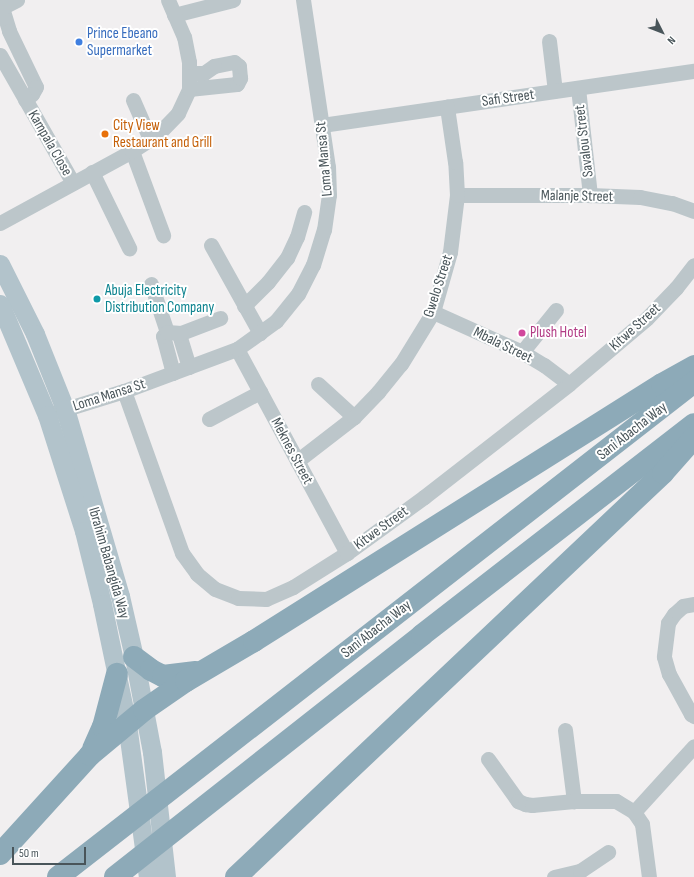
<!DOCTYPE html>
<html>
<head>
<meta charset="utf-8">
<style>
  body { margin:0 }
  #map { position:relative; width:694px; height:877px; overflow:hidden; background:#f1eff0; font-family:"Sofia Sans Condensed",sans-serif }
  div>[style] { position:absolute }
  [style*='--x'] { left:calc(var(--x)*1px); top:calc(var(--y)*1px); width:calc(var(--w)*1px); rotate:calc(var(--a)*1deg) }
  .minor>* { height:15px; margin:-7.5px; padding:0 7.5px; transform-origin:7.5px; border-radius:7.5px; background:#bcc6ca }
  .major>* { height:19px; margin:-9.5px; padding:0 9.5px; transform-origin:9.5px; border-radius:9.5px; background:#b2c3cb }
  .highway>* { height:22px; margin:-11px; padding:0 11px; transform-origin:11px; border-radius:11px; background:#8daab8 }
  .dots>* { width:11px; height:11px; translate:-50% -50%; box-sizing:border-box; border:2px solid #fff; border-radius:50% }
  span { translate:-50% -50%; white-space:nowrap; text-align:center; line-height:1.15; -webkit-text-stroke:4px #fff; paint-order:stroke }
  .shop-label { font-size:15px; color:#366cbe }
  .left { translate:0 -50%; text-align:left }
  .street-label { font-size:15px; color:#49555a }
  .food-label { font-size:15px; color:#c56008 }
  .culture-label { font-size:15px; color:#0d838f }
  .hotel-label { font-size:15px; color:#b23c85 }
  .north { position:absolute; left:642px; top:12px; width:40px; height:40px; -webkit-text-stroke:3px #fff; paint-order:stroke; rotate:132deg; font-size:11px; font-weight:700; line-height:16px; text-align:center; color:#49555a }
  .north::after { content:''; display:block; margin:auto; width:14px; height:18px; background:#49555a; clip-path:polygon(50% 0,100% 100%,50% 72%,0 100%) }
  .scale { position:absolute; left:12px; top:847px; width:74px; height:18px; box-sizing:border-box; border:2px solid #49555a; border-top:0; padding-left:5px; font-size:12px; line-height:14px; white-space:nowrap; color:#49555a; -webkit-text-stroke:3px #fff; paint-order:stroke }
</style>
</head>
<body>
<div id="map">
  <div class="minor">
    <i style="--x:0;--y:1;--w:31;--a:73"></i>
    <i style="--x:9;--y:31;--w:62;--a:64.3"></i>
    <i style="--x:36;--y:87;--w:8;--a:120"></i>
    <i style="--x:32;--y:94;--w:9;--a:139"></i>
    <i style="--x:1;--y:8;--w:18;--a:-27"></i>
    <i style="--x:174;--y:15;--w:61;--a:-14.3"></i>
    <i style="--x:549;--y:41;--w:50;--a:83.2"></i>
    <i style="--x:0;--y:55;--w:147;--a:60.3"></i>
    <i style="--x:578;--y:88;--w:108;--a:83.6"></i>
    <i style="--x:189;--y:89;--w:48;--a:-5.9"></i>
    <i style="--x:237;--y:84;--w:7;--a:-63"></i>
    <i style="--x:240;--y:78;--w:12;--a:-95"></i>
    <i style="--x:239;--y:66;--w:6;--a:-141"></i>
    <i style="--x:234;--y:62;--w:20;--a:169"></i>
    <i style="--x:214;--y:66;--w:12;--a:145"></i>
    <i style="--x:204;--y:73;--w:15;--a:180"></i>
    <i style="--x:133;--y:100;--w:43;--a:66.4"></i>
    <i style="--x:322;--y:125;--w:376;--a:-8.3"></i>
    <i style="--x:132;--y:151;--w:90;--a:69.7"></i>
    <i style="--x:92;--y:172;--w:85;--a:64"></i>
    <i style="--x:457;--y:195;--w:133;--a:0"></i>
    <i style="--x:590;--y:195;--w:50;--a:2.3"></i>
    <i style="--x:640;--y:197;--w:33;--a:11"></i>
    <i style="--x:672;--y:203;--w:23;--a:20"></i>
    <i style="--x:0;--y:223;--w:150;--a:-28.6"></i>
    <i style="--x:132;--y:151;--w:30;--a:-33"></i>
    <i style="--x:157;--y:135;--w:30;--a:-46"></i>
    <i style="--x:178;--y:113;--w:26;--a:-65"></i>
    <i style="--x:189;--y:89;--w:27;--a:-90"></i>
    <i style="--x:189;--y:62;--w:25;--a:-101"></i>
    <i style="--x:184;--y:37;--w:40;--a:-113.4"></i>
    <i style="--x:211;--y:245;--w:101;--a:60.9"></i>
    <i style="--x:151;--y:284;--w:51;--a:71.6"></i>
    <i style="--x:244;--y:306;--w:34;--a:-45"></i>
    <i style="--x:268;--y:282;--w:31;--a:-52"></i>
    <i style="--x:287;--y:258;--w:23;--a:-65"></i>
    <i style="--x:297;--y:237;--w:26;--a:-74"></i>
    <i style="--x:433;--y:312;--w:98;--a:24.2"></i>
    <i style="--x:522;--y:352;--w:26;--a:31"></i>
    <i style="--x:544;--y:365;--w:31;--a:37"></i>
    <i style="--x:237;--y:349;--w:232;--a:61.7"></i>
    <i style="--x:522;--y:352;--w:54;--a:-51"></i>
    <i style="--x:189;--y:367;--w:34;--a:-107"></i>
    <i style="--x:179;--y:335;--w:3;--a:-45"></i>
    <i style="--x:181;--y:333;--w:42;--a:-21"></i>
    <i style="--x:173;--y:373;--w:38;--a:-105"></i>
    <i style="--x:163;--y:336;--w:6;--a:-45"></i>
    <i style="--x:167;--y:332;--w:14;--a:4"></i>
    <i style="--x:318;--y:384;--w:49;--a:42.5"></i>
    <i style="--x:124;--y:391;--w:172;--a:70.3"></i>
    <i style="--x:182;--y:553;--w:26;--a:54"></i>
    <i style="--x:197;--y:574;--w:23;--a:40"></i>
    <i style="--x:215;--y:589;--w:25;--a:21"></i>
    <i style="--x:238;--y:598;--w:28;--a:2"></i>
    <i style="--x:266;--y:599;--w:30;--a:-24"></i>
    <i style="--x:293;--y:587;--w:64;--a:-32.2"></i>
    <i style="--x:347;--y:553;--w:95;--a:-36"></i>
    <i style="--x:424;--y:497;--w:184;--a:-37.9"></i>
    <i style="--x:569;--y:384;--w:102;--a:-40.2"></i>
    <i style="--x:647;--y:318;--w:42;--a:-46"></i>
    <i style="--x:676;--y:288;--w:29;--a:-52"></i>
    <i style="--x:56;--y:412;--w:71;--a:-17.2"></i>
    <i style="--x:124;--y:391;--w:121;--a:-20.4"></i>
    <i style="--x:237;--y:349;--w:48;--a:-35.7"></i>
    <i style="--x:276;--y:321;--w:35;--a:-51"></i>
    <i style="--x:298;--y:294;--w:33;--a:-63"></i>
    <i style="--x:313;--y:265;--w:37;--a:-73"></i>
    <i style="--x:324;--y:230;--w:35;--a:-82"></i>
    <i style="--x:329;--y:195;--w:28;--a:-92"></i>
    <i style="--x:328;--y:167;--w:169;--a:-98.5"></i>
    <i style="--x:209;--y:419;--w:58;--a:-27.9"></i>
    <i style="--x:297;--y:461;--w:72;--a:-37.7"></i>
    <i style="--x:354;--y:417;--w:35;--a:-46"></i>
    <i style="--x:378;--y:392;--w:36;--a:-51"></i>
    <i style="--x:401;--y:364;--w:61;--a:-58.4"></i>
    <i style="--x:433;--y:312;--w:62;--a:-74.2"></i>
    <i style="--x:450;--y:252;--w:57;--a:-83"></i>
    <i style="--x:457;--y:195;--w:33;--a:-93"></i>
    <i style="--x:455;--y:162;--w:56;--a:-98.3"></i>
    <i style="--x:694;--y:604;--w:11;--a:170"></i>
    <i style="--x:683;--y:606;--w:12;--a:138"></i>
    <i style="--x:674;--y:614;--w:11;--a:124"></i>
    <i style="--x:668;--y:623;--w:34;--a:97"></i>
    <i style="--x:664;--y:657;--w:18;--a:74"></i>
    <i style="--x:669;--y:674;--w:46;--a:61.2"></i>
    <i style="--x:691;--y:714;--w:4;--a:34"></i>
    <i style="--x:565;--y:730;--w:72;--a:82.8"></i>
    <i style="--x:488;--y:759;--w:52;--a:54.5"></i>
    <i style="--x:518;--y:801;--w:8;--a:23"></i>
    <i style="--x:525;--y:804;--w:7;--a:8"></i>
    <i style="--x:532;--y:805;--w:42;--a:-5.4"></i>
    <i style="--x:574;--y:801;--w:42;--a:0"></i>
    <i style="--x:616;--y:801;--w:21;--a:31"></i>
    <i style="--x:634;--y:812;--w:14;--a:56"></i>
    <i style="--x:642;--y:824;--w:53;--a:82.5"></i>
    <i style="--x:634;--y:812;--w:89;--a:-47.7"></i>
    <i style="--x:554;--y:877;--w:27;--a:-13"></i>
    <i style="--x:580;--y:871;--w:34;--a:-34"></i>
  </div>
  <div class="major">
    <i style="--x:0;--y:264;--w:78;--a:63.4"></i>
    <i style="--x:35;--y:334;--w:81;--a:68.2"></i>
    <i style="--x:65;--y:409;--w:195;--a:73.6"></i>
    <i style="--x:120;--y:596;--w:63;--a:77.1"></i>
    <i style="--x:134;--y:657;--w:97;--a:79.3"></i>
    <i style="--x:152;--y:752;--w:126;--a:83.6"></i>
    <i style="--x:0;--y:304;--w:121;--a:67.1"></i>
    <i style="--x:47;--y:415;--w:122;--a:72.3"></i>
    <i style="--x:84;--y:531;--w:75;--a:76.1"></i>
    <i style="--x:102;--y:604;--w:123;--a:78.2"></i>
    <i style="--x:127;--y:724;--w:154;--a:82.2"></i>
  </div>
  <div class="highway">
    <i style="--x:134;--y:657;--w:21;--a:37"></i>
    <i style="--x:151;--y:670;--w:13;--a:27"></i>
    <i style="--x:163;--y:676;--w:33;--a:-7"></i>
    <i style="--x:93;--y:749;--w:24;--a:-66"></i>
    <i style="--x:103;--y:727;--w:55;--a:-75.2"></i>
    <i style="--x:0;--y:854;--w:134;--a:-47.7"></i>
    <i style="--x:90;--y:755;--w:70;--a:-39.8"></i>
    <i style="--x:144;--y:710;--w:51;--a:-34.6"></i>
    <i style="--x:186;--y:681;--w:79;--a:-30.5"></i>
    <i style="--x:254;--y:641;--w:482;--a:-32.2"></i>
    <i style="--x:662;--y:384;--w:37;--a:-29"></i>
    <i style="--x:58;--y:877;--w:806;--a:-37.89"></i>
    <i style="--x:115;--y:877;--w:391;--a:-38.2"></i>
    <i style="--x:422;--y:635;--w:344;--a:-37.8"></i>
    <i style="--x:236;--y:877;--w:588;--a:-43.41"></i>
    <i style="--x:663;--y:473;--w:47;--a:-48.5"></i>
  </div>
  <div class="dots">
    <i style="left:79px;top:42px;background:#3f7fe0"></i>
    <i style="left:105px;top:134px;background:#e8710a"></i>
    <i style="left:97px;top:299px;background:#0f9aa8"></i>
    <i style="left:522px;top:333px;background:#d1479c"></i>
  </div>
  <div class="shop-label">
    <span class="left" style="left:87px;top:42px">Prince Ebeano<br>Supermarket</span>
  </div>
  <div class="street-label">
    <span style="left:508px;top:98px;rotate:-8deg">Safi Street</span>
    <span style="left:584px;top:141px;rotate:-97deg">Savalou Street</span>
    <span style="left:50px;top:143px;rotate:60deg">Kampala Close</span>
    <span style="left:324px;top:159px;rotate:-95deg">Loma Mansa St</span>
    <span style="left:577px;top:196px;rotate:1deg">Malanje Street</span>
    <span style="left:438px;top:286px;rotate:-72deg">Gwelo Street</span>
    <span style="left:635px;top:327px;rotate:-42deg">Kitwe Street</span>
    <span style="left:503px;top:345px;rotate:26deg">Mbala Street</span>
    <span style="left:109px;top:395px;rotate:-18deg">Loma Mansa St</span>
    <span style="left:632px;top:431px;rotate:-38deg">Sani Abacha Way</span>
    <span style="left:292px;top:451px;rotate:62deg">Meknes Street</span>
    <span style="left:381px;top:528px;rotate:-36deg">Kitwe Street</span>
    <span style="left:109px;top:563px;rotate:74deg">Ibrahim Babangida Way</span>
    <span style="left:376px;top:629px;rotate:-38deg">Sani Abacha Way</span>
  </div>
  <div class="food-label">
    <span class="left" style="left:113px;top:134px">City View<br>Restaurant and Grill</span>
  </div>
  <div class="culture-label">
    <span class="left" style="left:105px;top:299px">Abuja Electricity<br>Distribution Company</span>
  </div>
  <div class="hotel-label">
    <span class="left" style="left:530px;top:333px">Plush Hotel</span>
  </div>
  <div class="north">N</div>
  <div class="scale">50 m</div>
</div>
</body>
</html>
